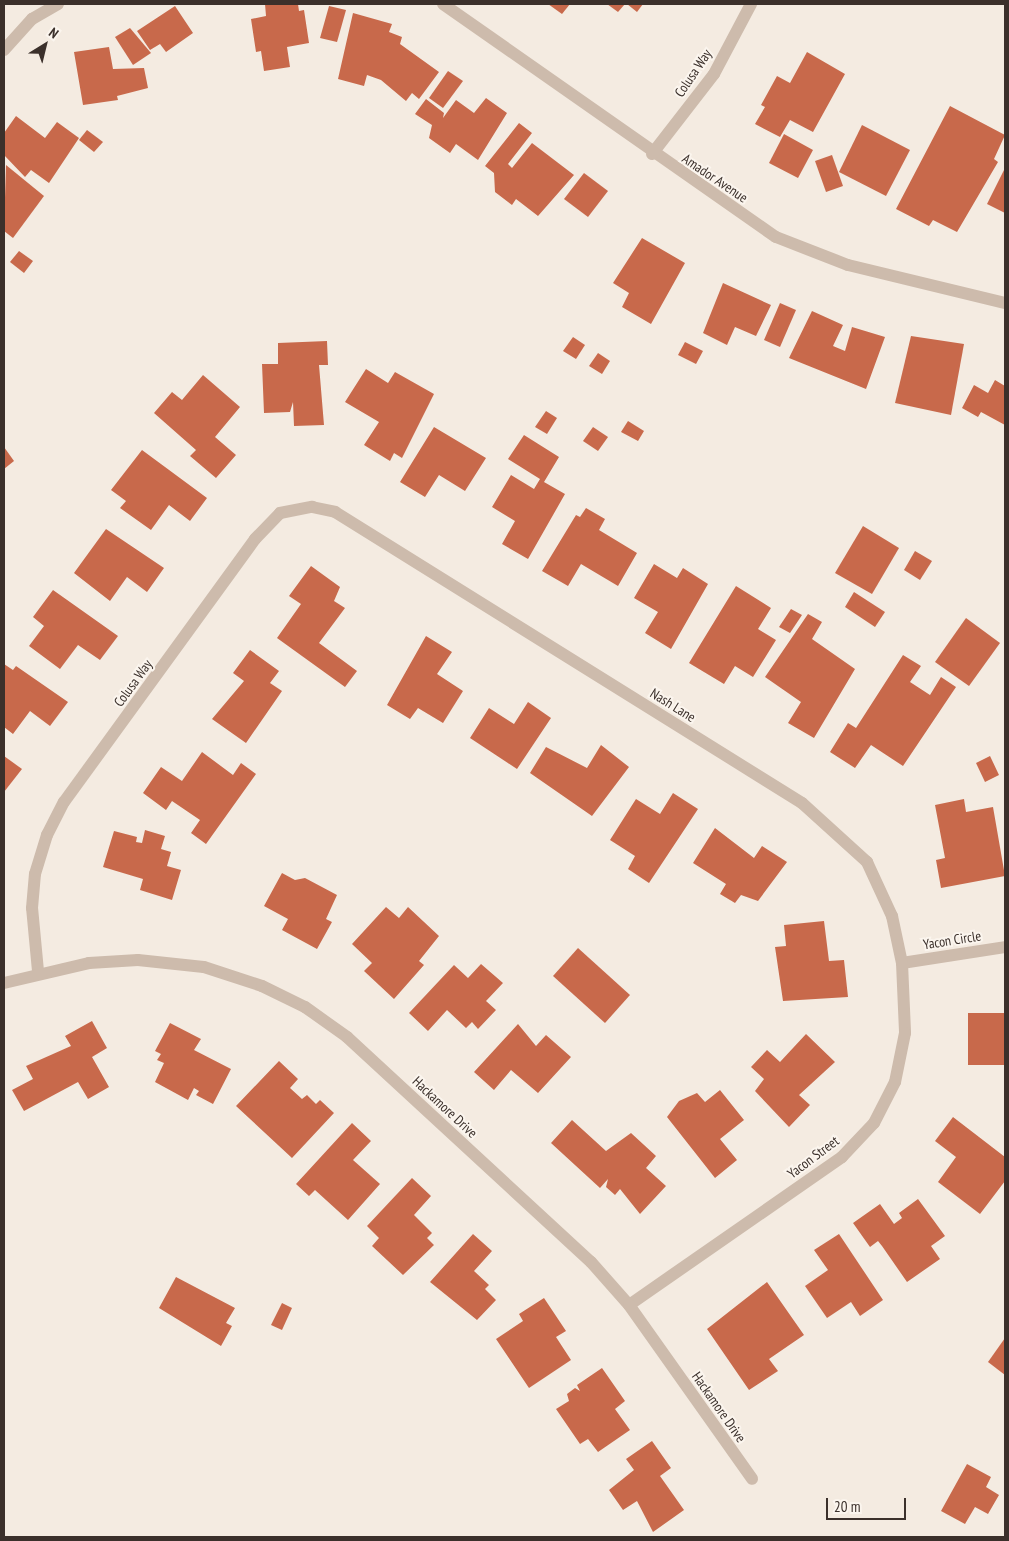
<!DOCTYPE html>
<html>
<head>
<meta charset="utf-8">
<style>
  body { margin:0 }
  #map { position:relative; width:1009px; height:1541px; overflow:hidden; background:#f4ebe1; font-family:"PT Sans Narrow",sans-serif }
  div>[style] { position:absolute }
  [style*='--x'] { left:calc(var(--x)*1px); top:calc(var(--y)*1px); width:calc(var(--w)*1px); rotate:calc(var(--a)*1deg) }
  .building>* { inset:0; background:#c8694b }
  .minor>* { height:12px; margin:-6px; padding:0 6px; transform-origin:6px; border-radius:6px; background:#cdbbac }
  span { translate:-50% -50%; white-space:nowrap; text-align:center; line-height:1.15; -webkit-text-stroke:4px #fbf5ee; paint-order:stroke }
  .street-label { font-size:14px; color:#3b302b }
  .frame { position:absolute; inset:0; border:5px solid #3b302b; pointer-events:none }
  .north { position:absolute; left:20px; top:20px; width:50px; height:50px; -webkit-text-stroke:4px #fbf5ee; paint-order:stroke; rotate:36deg; font-size:14px; font-weight:700; line-height:20px; text-align:center; color:#3b302b }
  .north::after { content:''; display:block; margin:auto; width:18px; height:22px; background:#3b302b; clip-path:polygon(50% 0,100% 100%,50% 72%,0 100%) }
  .scale { position:absolute; left:826px; top:1498px; width:80px; height:22px; box-sizing:border-box; border:2px solid #3b302b; border-top:0; padding-left:6px; font-size:15px; line-height:18px; white-space:nowrap; color:#3b302b; -webkit-text-stroke:4px #fbf5ee; paint-order:stroke }
</style>
</head>
<body>
<div id="map">
  <div class="building">
    <i style="clip-path:polygon(265px 4px,298px 4px,299px 11px,304px 10px,309px 43px,287px 47px,290px 67px,264px 71px,261px 51px,256px 52px,251px 19px,266px 16px)"></i>
    <i style="clip-path:polygon(548px 4px,570px 4px,562px 14px)"></i>
    <i style="clip-path:polygon(607px 4px,625px 4px,618px 12px)"></i>
    <i style="clip-path:polygon(627px 4px,643px 4px,637px 12px)"></i>
    <i style="clip-path:polygon(175px 6px,193px 33px,166px 52px,160px 44px,150px 50px,137px 31px)"></i>
    <i style="clip-path:polygon(329px 6px,346px 10px,337px 42px,320px 38px)"></i>
    <i style="clip-path:polygon(353px 13px,392px 24px,389px 32px,402px 37px,400px 44px,439px 72px,419px 99px,412px 93px,406px 101px,381px 80px,367px 75px,364px 86px,338px 79px)"></i>
    <i style="clip-path:polygon(130px 28px,151px 53px,133px 65px,115px 37px)"></i>
    <i style="clip-path:polygon(109px 47px,113px 69px,144px 68px,148px 88px,117px 96px,118px 100px,83px 105px,74px 52px)"></i>
    <i style="clip-path:polygon(807px 52px,845px 74px,813px 132px,790px 120px,780px 137px,755px 124px,765px 107px,761px 105px,777px 76px,790px 83px)"></i>
    <i style="clip-path:polygon(448px 71px,463px 81px,443px 108px,429px 98px)"></i>
    <i style="clip-path:polygon(486px 98px,507px 113px,478px 160px,456px 144px,450px 153px,429px 138px,432px 125px,415px 114px,426px 99px,444px 113px,443px 118px,456px 100px,474px 113px)"></i>
    <i style="clip-path:polygon(950px 106px,1005px 135px,994px 159px,998px 162px,957px 232px,933px 220px,929px 226px,896px 209px)"></i>
    <i style="clip-path:polygon(16px 116px,45px 138px,57px 122px,79px 138px,49px 183px,31px 170px,25px 177px,4px 155px,4px 133px)"></i>
    <i style="clip-path:polygon(519px 123px,532px 133px,508px 164px,512px 168px,532px 143px,574px 175px,538px 216px,516px 199px,512px 205px,495px 192px,494px 173px,485px 166px)"></i>
    <i style="clip-path:polygon(862px 125px,910px 150px,886px 196px,839px 172px)"></i>
    <i style="clip-path:polygon(87px 130px,103px 142px,94px 152px,79px 140px)"></i>
    <i style="clip-path:polygon(784px 134px,813px 150px,798px 178px,769px 163px)"></i>
    <i style="clip-path:polygon(832px 155px,843px 186px,826px 192px,815px 161px)"></i>
    <i style="clip-path:polygon(6px 165px,44px 196px,13px 238px,4px 231px)"></i>
    <i style="clip-path:polygon(1005px 168px,1005px 213px,987px 204px)"></i>
    <i style="clip-path:polygon(584px 173px,608px 191px,588px 217px,564px 199px)"></i>
    <i style="clip-path:polygon(642px 238px,685px 263px,651px 324px,622px 307px,629px 293px,613px 283px)"></i>
    <i style="clip-path:polygon(19px 251px,33px 261px,24px 273px,10px 262px)"></i>
    <i style="clip-path:polygon(723px 283px,771px 305px,756px 336px,735px 327px,727px 345px,703px 333px)"></i>
    <i style="clip-path:polygon(780px 303px,796px 310px,780px 347px,764px 340px)"></i>
    <i style="clip-path:polygon(812px 311px,843px 325px,833px 346px,845px 351px,852px 327px,885px 337px,866px 389px,789px 358px)"></i>
    <i style="clip-path:polygon(911px 336px,964px 344px,951px 415px,895px 403px)"></i>
    <i style="clip-path:polygon(573px 337px,585px 345px,576px 359px,563px 351px)"></i>
    <i style="clip-path:polygon(327px 341px,328px 365px,319px 365px,324px 425px,294px 426px,293px 402px,290px 412px,264px 413px,262px 364px,278px 364px,278px 343px)"></i>
    <i style="clip-path:polygon(685px 342px,703px 351px,696px 364px,678px 355px)"></i>
    <i style="clip-path:polygon(598px 353px,610px 361px,602px 374px,589px 366px)"></i>
    <i style="clip-path:polygon(366px 369px,388px 383px,395px 372px,434px 394px,402px 458px,394px 453px,390px 461px,364px 445px,379px 422px,345px 402px)"></i>
    <i style="clip-path:polygon(203px 375px,240px 407px,215px 437px,236px 455px,216px 478px,190px 456px,196px 450px,154px 413px,172px 392px,182px 400px)"></i>
    <i style="clip-path:polygon(995px 380px,1005px 386px,1005px 425px,981px 412px,978px 417px,962px 408px,974px 385px,988px 393px)"></i>
    <i style="clip-path:polygon(546px 411px,557px 418px,547px 434px,535px 427px)"></i>
    <i style="clip-path:polygon(628px 421px,644px 431px,638px 441px,621px 432px)"></i>
    <i style="clip-path:polygon(434px 427px,486px 458px,465px 491px,439px 475px,425px 497px,400px 482px)"></i>
    <i style="clip-path:polygon(593px 427px,608px 437px,598px 451px,583px 441px)"></i>
    <i style="clip-path:polygon(524px 435px,559px 457px,544px 482px,565px 494px,528px 559px,502px 544px,515px 521px,492px 507px,511px 475px,534px 489px,540px 479px,508px 459px)"></i>
    <i style="clip-path:polygon(4px 447px,14px 461px,4px 469px)"></i>
    <i style="clip-path:polygon(142px 450px,207px 498px,190px 521px,169px 505px,151px 530px,120px 508px,126px 501px,111px 490px)"></i>
    <i style="clip-path:polygon(586px 508px,605px 519px,599px 530px,637px 553px,618px 586px,581px 564px,568px 586px,542px 571px,576px 515px,580px 517px)"></i>
    <i style="clip-path:polygon(863px 526px,899px 548px,872px 594px,835px 573px)"></i>
    <i style="clip-path:polygon(106px 529px,164px 568px,147px 592px,127px 577px,110px 601px,74px 573px)"></i>
    <i style="clip-path:polygon(915px 551px,932px 561px,920px 580px,904px 570px)"></i>
    <i style="clip-path:polygon(654px 564px,677px 578px,683px 568px,708px 584px,671px 649px,645px 633px,658px 612px,634px 598px)"></i>
    <i style="clip-path:polygon(311px 566px,340px 587px,334px 601px,345px 608px,319px 643px,357px 671px,345px 687px,277px 638px,301px 604px,289px 596px)"></i>
    <i style="clip-path:polygon(736px 586px,771px 608px,758px 629px,776px 640px,753px 677px,735px 666px,724px 684px,689px 663px)"></i>
    <i style="clip-path:polygon(53px 590px,118px 636px,100px 660px,78px 645px,60px 669px,29px 646px,44px 626px,33px 617px)"></i>
    <i style="clip-path:polygon(854px 592px,885px 612px,875px 627px,845px 607px)"></i>
    <i style="clip-path:polygon(791px 609px,802px 615px,790px 633px,779px 627px)"></i>
    <i style="clip-path:polygon(808px 614px,822px 622px,812px 639px,855px 669px,814px 738px,788px 723px,801px 702px,765px 677px)"></i>
    <i style="clip-path:polygon(966px 618px,1000px 643px,969px 686px,935px 662px)"></i>
    <i style="clip-path:polygon(426px 636px,452px 652px,437px 674px,463px 691px,443px 723px,418px 708px,410px 719px,387px 705px)"></i>
    <i style="clip-path:polygon(250px 650px,279px 671px,270px 683px,282px 691px,246px 743px,212px 719px,244px 681px,233px 673px)"></i>
    <i style="clip-path:polygon(903px 655px,921px 666px,910px 682px,930px 695px,941px 677px,956px 687px,903px 766px,871px 745px,855px 768px,830px 752px,848px 723px,856px 728px)"></i>
    <i style="clip-path:polygon(4px 664px,13px 670px,16px 666px,68px 702px,50px 726px,30px 711px,13px 734px,4px 727px)"></i>
    <i style="clip-path:polygon(528px 702px,551px 718px,517px 769px,470px 738px,489px 708px,514px 724px)"></i>
    <i style="clip-path:polygon(601px 745px,629px 767px,592px 816px,530px 773px,546px 747px,587px 768px)"></i>
    <i style="clip-path:polygon(202px 752px,233px 775px,241px 763px,256px 774px,206px 844px,191px 833px,200px 820px,172px 801px,166px 810px,143px 793px,161px 767px,182px 781px)"></i>
    <i style="clip-path:polygon(4px 756px,22px 769px,4px 792px)"></i>
    <i style="clip-path:polygon(990px 756px,999px 775px,985px 782px,976px 763px)"></i>
    <i style="clip-path:polygon(673px 793px,698px 809px,649px 883px,628px 869px,635px 856px,610px 840px,636px 799px,660px 814px)"></i>
    <i style="clip-path:polygon(964px 799px,966px 812px,993px 807px,1005px 876px,941px 888px,936px 860px,945px 858px,935px 805px)"></i>
    <i style="clip-path:polygon(715px 828px,754px 858px,762px 846px,787px 862px,758px 901px,741px 895px,735px 903px,720px 894px,726px 884px,693px 863px)"></i>
    <i style="clip-path:polygon(145px 830px,165px 836px,161px 849px,171px 852px,167px 866px,181px 870px,172px 900px,140px 890px,143px 879px,103px 867px,114px 831px,137px 837px,136px 842px,142px 843px)"></i>
    <i style="clip-path:polygon(282px 873px,295px 880px,305px 878px,337px 895px,326px 919px,332px 922px,317px 949px,282px 930px,288px 919px,264px 906px)"></i>
    <i style="clip-path:polygon(386px 907px,399px 918px,408px 907px,439px 936px,419px 961px,424px 965px,394px 999px,364px 971px,372px 963px,352px 944px)"></i>
    <i style="clip-path:polygon(824px 921px,829px 961px,844px 960px,848px 997px,783px 1001px,775px 947px,786px 946px,784px 925px)"></i>
    <i style="clip-path:polygon(578px 948px,630px 995px,605px 1023px,553px 976px)"></i>
    <i style="clip-path:polygon(481px 964px,503px 983px,486px 1001px,496px 1010px,478px 1029px,472px 1022px,466px 1028px,447px 1010px,428px 1031px,409px 1013px,454px 965px,468px 978px)"></i>
    <i style="clip-path:polygon(968px 1013px,1005px 1013px,1005px 1065px,968px 1065px)"></i>
    <i style="clip-path:polygon(92px 1021px,107px 1048px,92px 1057px,109px 1087px,88px 1099px,78px 1082px,24px 1111px,12px 1090px,33px 1079px,26px 1066px,71px 1046px,65px 1036px)"></i>
    <i style="clip-path:polygon(170px 1023px,201px 1039px,194px 1050px,231px 1069px,213px 1104px,196px 1095px,199px 1091px,194px 1088px,188px 1100px,155px 1082px,164px 1063px,157px 1060px,161px 1054px,155px 1051px)"></i>
    <i style="clip-path:polygon(518px 1024px,536px 1046px,546px 1035px,571px 1057px,538px 1093px,511px 1070px,494px 1090px,474px 1072px)"></i>
    <i style="clip-path:polygon(806px 1034px,835px 1062px,799px 1095px,810px 1105px,789px 1127px,755px 1091px,764px 1079px,751px 1067px,767px 1050px,780px 1062px)"></i>
    <i style="clip-path:polygon(279px 1061px,298px 1079px,290px 1088px,302px 1099px,307px 1095px,316px 1104px,320px 1100px,334px 1113px,292px 1158px,236px 1106px)"></i>
    <i style="clip-path:polygon(720px 1090px,744px 1120px,720px 1139px,737px 1160px,715px 1178px,667px 1117px,679px 1101px,697px 1093px,705px 1102px)"></i>
    <i style="clip-path:polygon(953px 1117px,1005px 1157px,1005px 1181px,980px 1214px,938px 1182px,956px 1157px,935px 1141px)"></i>
    <i style="clip-path:polygon(572px 1120px,606px 1151px,631px 1133px,656px 1156px,646px 1168px,666px 1186px,640px 1214px,620px 1189px,615px 1195px,606px 1187px,608px 1179px,600px 1188px,551px 1143px)"></i>
    <i style="clip-path:polygon(352px 1123px,371px 1141px,353px 1160px,380px 1184px,348px 1220px,315px 1190px,309px 1196px,296px 1184px)"></i>
    <i style="clip-path:polygon(412px 1178px,431px 1196px,414px 1215px,432px 1233px,427px 1238px,434px 1245px,403px 1275px,372px 1246px,379px 1238px,367px 1226px)"></i>
    <i style="clip-path:polygon(918px 1199px,945px 1236px,931px 1246px,940px 1259px,907px 1282px,882px 1246px,878px 1241px,870px 1247px,853px 1223px,880px 1204px,894px 1224px,902px 1218px,899px 1213px)"></i>
    <i style="clip-path:polygon(473px 1234px,492px 1251px,474px 1271px,489px 1285px,485px 1289px,496px 1300px,477px 1320px,430px 1282px)"></i>
    <i style="clip-path:polygon(839px 1234px,883px 1300px,860px 1316px,851px 1302px,827px 1318px,805px 1286px,828px 1270px,814px 1250px)"></i>
    <i style="clip-path:polygon(176px 1277px,235px 1308px,226px 1323px,232px 1326px,221px 1346px,159px 1308px)"></i>
    <i style="clip-path:polygon(767px 1282px,804px 1335px,769px 1359px,778px 1371px,749px 1390px,707px 1329px)"></i>
    <i style="clip-path:polygon(544px 1298px,566px 1331px,556px 1337px,571px 1360px,529px 1388px,496px 1339px,523px 1321px,519px 1314px)"></i>
    <i style="clip-path:polygon(282px 1303px,292px 1308px,282px 1330px,271px 1325px)"></i>
    <i style="clip-path:polygon(1005px 1338px,1005px 1375px,988px 1362px)"></i>
    <i style="clip-path:polygon(602px 1368px,625px 1401px,615px 1409px,630px 1430px,598px 1452px,588px 1439px,580px 1444px,556px 1409px,569px 1401px,567px 1394px,575px 1388px,580px 1391px,577px 1385px)"></i>
    <i style="clip-path:polygon(652px 1441px,671px 1468px,660px 1476px,684px 1510px,653px 1532px,637px 1501px,623px 1510px,609px 1490px,634px 1470px,626px 1459px)"></i>
    <i style="clip-path:polygon(967px 1464px,991px 1477px,986px 1487px,999px 1495px,988px 1514px,975px 1507px,965px 1524px,941px 1511px)"></i>
  </div>
  <div class="minor">
    <i style="--x:443;--y:4;--w:406;--a:35"></i>
    <i style="--x:776;--y:237;--w:77;--a:21.3"></i>
    <i style="--x:848;--y:265;--w:162;--a:13.6"></i>
    <i style="--x:4;--y:50;--w:42;--a:-47.9"></i>
    <i style="--x:32;--y:19;--w:30;--a:-30"></i>
    <i style="--x:652;--y:154;--w:101;--a:-52.2"></i>
    <i style="--x:714;--y:74;--w:79;--a:-62.1"></i>
    <i style="--x:902;--y:963;--w:104;--a:-8.8"></i>
    <i style="--x:38;--y:971;--w:63;--a:-95.4"></i>
    <i style="--x:32;--y:908;--w:34;--a:-85"></i>
    <i style="--x:35;--y:874;--w:41;--a:-72.9"></i>
    <i style="--x:47;--y:835;--w:37;--a:-63"></i>
    <i style="--x:64;--y:802;--w:325;--a:-54"></i>
    <i style="--x:255;--y:539;--w:36;--a:-46"></i>
    <i style="--x:280;--y:513;--w:33;--a:-11"></i>
    <i style="--x:312;--y:507;--w:24;--a:12"></i>
    <i style="--x:335;--y:512;--w:550;--a:31.93"></i>
    <i style="--x:802;--y:803;--w:88;--a:42.2"></i>
    <i style="--x:867;--y:862;--w:60;--a:65.2"></i>
    <i style="--x:892;--y:916;--w:48;--a:78"></i>
    <i style="--x:902;--y:963;--w:70;--a:87.5"></i>
    <i style="--x:905;--y:1033;--w:50;--a:101.5"></i>
    <i style="--x:895;--y:1082;--w:46;--a:117.1"></i>
    <i style="--x:874;--y:1123;--w:47;--a:133.3"></i>
    <i style="--x:842;--y:1157;--w:259;--a:145.2"></i>
    <i style="--x:4;--y:983;--w:87;--a:-13.2"></i>
    <i style="--x:89;--y:963;--w:49;--a:-3.5"></i>
    <i style="--x:138;--y:960;--w:66;--a:6.1"></i>
    <i style="--x:204;--y:967;--w:61;--a:18.1"></i>
    <i style="--x:262;--y:986;--w:48;--a:26"></i>
    <i style="--x:305;--y:1007;--w:52;--a:35.5"></i>
    <i style="--x:347;--y:1037;--w:332;--a:42.7"></i>
    <i style="--x:591;--y:1262;--w:57;--a:48.5"></i>
    <i style="--x:629;--y:1305;--w:213;--a:54.7"></i>
  </div>
  <div class="street-label">
    <span style="left:693px;top:73px;rotate:-56deg">Colusa Way</span>
    <span style="left:715px;top:178px;rotate:34deg">Amador Avenue</span>
    <span style="left:133px;top:683px;rotate:-54deg">Colusa Way</span>
    <span style="left:673px;top:705px;rotate:32deg">Nash Lane</span>
    <span style="left:952px;top:940px;rotate:-9deg">Yacon Circle</span>
    <span style="left:445px;top:1107px;rotate:43deg">Hackamore Drive</span>
    <span style="left:813px;top:1157px;rotate:-37deg">Yacon Street</span>
    <span style="left:719px;top:1407px;rotate:55deg">Hackamore Drive</span>
  </div>
  <div class="frame"></div>
  <div class="north">N</div>
  <div class="scale">20 m</div>
</div>
</body>
</html>
